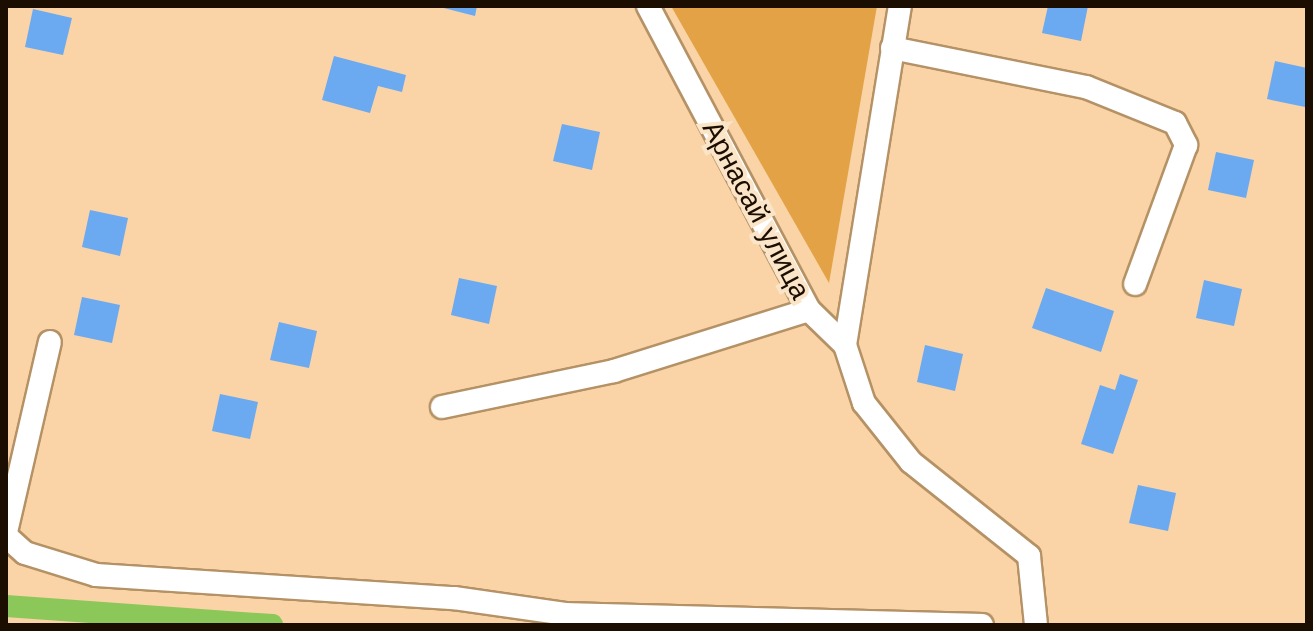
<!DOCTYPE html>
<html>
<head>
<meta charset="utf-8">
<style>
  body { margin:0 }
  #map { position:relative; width:1313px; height:631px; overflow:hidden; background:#fad4a6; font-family:"Work Sans",sans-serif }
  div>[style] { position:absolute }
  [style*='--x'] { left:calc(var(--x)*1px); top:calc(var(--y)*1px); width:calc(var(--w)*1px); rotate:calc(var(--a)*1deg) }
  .green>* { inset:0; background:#e3a246 }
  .canal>* { height:22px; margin:-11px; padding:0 11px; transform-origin:11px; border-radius:11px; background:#8cc75a }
  .building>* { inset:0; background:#6ba9f0 }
  .roads { filter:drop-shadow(2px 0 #b59266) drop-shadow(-2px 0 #b59266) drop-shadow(0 2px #b59266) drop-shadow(0 -2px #b59266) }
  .minor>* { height:22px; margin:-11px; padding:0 11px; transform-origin:11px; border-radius:11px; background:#fff }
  span { translate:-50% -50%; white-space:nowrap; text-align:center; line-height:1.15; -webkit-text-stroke:8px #fbe5c9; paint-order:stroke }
  .street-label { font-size:28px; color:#1b0e01 }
  .frame { position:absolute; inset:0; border:8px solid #1b0e01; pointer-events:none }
</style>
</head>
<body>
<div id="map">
  <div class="green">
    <i style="clip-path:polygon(671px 6px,877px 6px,829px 283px)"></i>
  </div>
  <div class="canal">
    <i style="--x:6;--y:606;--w:267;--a:4.1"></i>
  </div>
  <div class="building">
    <i style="clip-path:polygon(436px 6px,477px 6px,475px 16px)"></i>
    <i style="clip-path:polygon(1048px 6px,1088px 6px,1081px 41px,1042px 33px)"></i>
    <i style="clip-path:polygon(33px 9px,72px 18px,63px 55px,25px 47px)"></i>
    <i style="clip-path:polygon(334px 56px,406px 75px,402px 92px,378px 86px,370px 113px,322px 100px)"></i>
    <i style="clip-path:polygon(1275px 61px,1307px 68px,1305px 107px,1267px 99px)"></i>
    <i style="clip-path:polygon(562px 124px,600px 132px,592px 170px,553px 161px)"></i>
    <i style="clip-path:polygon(1216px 152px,1254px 160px,1246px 198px,1208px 190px)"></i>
    <i style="clip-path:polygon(90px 210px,128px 218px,120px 256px,82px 247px)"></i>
    <i style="clip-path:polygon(459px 278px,497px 286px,489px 324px,451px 315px)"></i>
    <i style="clip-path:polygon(1204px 280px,1242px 289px,1234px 326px,1196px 318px)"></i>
    <i style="clip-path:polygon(1046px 288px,1114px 311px,1101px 352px,1032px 328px)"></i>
    <i style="clip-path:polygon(82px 297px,120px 305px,112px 343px,74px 335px)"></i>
    <i style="clip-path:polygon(279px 322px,317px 331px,309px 368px,270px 360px)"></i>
    <i style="clip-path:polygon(925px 345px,963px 354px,955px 391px,917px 382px)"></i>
    <i style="clip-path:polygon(1120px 374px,1138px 380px,1113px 454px,1081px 444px,1100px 385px,1115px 390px)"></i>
    <i style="clip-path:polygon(220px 394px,258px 402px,250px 439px,212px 431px)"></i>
    <i style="clip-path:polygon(1138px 485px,1176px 493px,1168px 531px,1129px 523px)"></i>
  </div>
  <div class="roads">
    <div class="minor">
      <i style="--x:648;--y:6;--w:344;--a:62.1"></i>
      <i style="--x:809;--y:310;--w:50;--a:44.2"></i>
      <i style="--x:845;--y:345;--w:61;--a:71.9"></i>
      <i style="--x:864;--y:403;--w:75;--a:51.5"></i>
      <i style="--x:911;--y:462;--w:151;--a:38.5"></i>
      <i style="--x:1029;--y:556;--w:69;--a:84.2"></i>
      <i style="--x:892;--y:48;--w:198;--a:11.4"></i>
      <i style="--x:1086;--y:87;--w:96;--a:22"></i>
      <i style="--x:1175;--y:123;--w:25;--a:63"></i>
      <i style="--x:1186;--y:145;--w:148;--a:110.1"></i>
      <i style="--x:845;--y:345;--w:343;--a:-80.8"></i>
      <i style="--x:442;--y:407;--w:176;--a:-11.8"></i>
      <i style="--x:614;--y:371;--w:204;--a:-17.4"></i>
      <i style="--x:6;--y:532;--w:195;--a:-77"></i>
      <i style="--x:6;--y:536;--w:25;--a:42"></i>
      <i style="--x:25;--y:553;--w:74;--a:17.2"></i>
      <i style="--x:96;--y:575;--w:359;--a:3.7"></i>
      <i style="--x:454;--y:598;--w:112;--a:8.2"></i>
      <i style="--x:565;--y:614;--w:417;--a:1.5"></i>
    </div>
  </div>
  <div class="street-label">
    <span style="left:756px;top:210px;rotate:62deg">Арнасай улица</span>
  </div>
  <div class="frame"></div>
</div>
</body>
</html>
